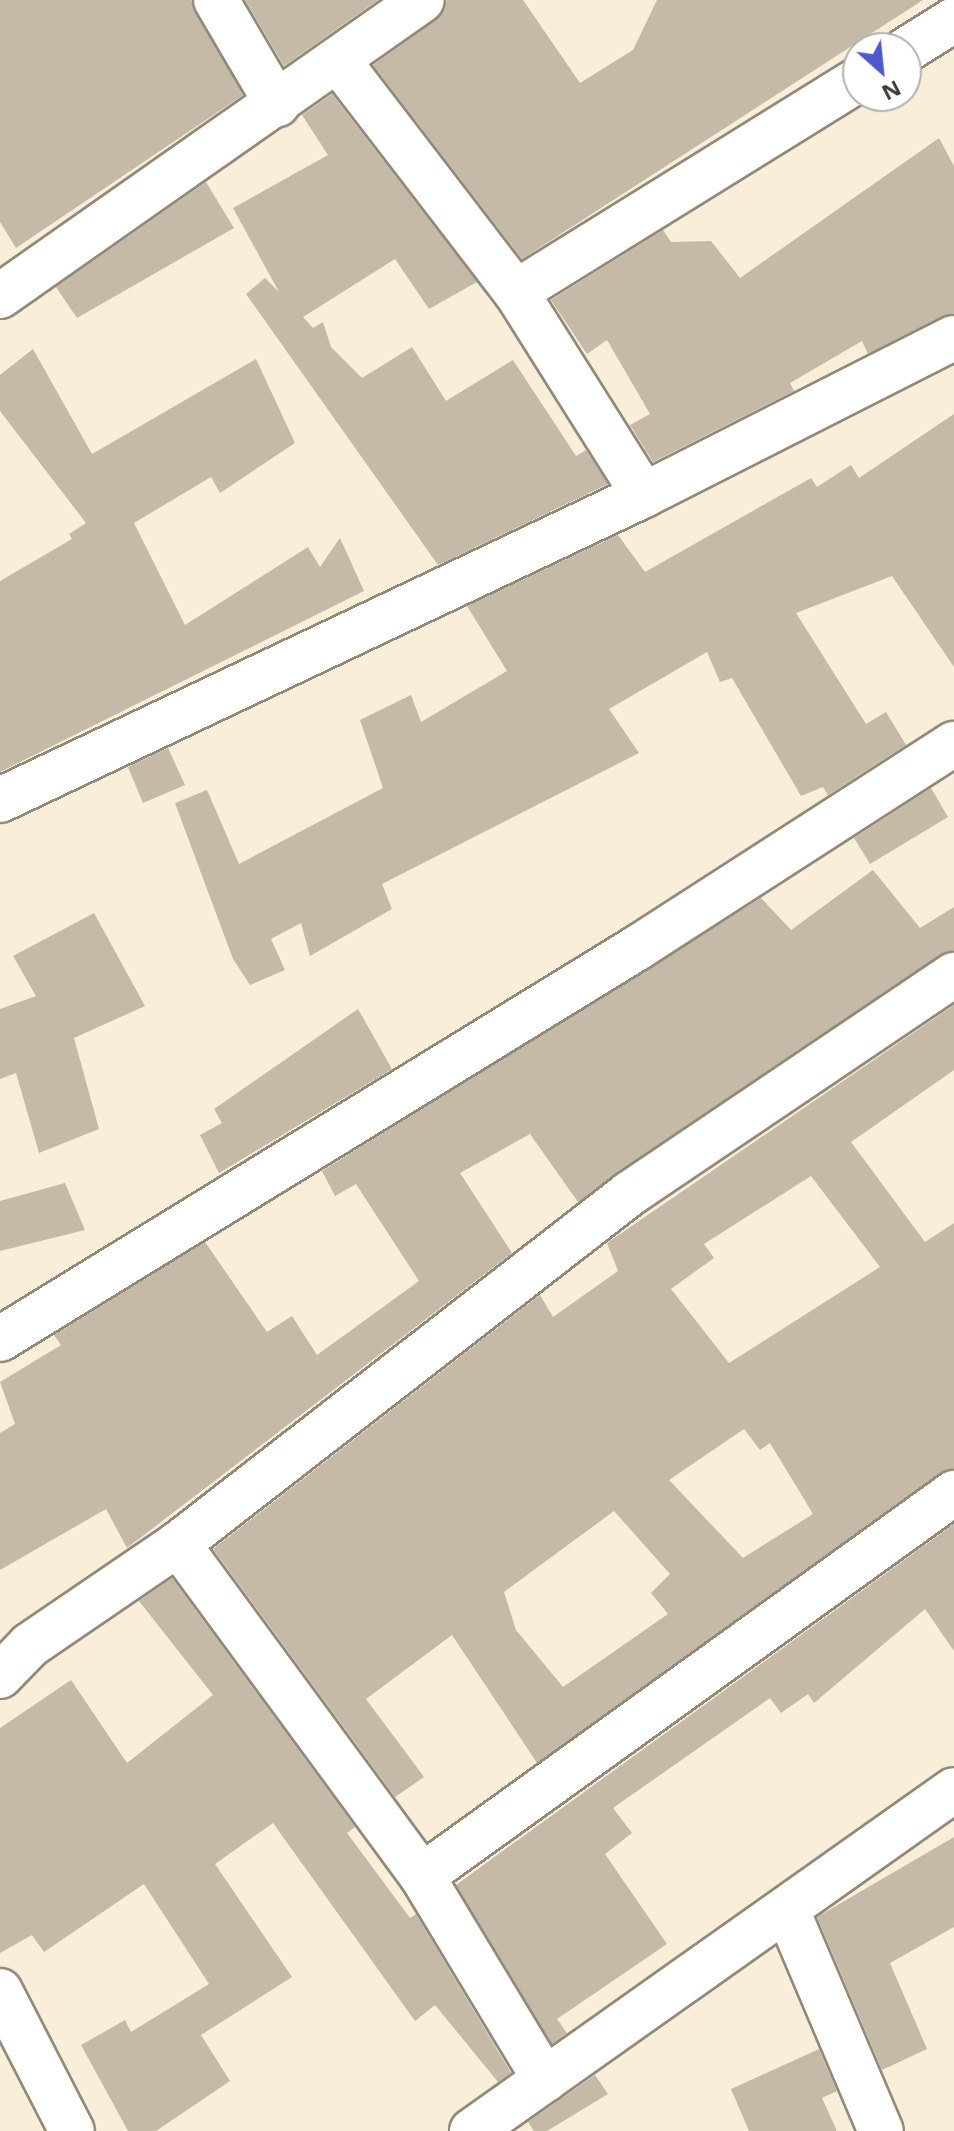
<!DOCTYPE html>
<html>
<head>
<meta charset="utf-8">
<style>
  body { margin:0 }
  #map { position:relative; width:954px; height:2131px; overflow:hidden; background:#f8eeda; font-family:"Noto Sans",sans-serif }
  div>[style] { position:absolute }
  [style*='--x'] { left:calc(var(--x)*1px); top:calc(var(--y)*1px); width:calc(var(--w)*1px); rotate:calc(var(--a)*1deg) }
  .building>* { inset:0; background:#c4baa7 }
  .roads { filter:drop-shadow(2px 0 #928977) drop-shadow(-2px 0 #928977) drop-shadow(0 2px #928977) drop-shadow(0 -2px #928977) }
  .minor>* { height:44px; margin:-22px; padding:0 22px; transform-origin:22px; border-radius:22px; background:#fff }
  span { translate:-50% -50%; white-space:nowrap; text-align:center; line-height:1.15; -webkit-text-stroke:6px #fff; paint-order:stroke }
  .north { position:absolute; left:842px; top:32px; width:80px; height:80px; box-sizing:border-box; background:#fff; border:2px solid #b2b1ae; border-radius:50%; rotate:153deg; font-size:22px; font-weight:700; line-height:32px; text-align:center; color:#3f3b34 }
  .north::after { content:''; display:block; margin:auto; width:28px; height:36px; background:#4b59ce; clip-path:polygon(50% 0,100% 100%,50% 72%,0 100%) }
</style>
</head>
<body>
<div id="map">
  <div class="building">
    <i style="clip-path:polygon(0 0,191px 0,243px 95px,16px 248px,0 222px)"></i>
    <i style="clip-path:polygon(245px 0,378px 0,284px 66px)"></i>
    <i style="clip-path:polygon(447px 0,523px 0,580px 83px,633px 50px,657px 0,923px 0,522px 259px,373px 65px,436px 20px)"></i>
    <i style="clip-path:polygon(332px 94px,477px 282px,429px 309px,395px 259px,303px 317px,313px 328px,323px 322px,331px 347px,362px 378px,412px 347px,446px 401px,513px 360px,576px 456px,586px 450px,608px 484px,438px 565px,246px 294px,265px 278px,279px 292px,233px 208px,328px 155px,302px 115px)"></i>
    <i style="clip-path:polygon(939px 138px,954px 166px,954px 313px,868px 354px,862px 341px,790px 383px,794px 391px,653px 462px,630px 425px,650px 414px,607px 340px,587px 354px,551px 300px,663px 230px,671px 242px,711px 241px,740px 278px)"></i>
    <i style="clip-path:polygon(206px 182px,234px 228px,77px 318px,56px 287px)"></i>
    <i style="clip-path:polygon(33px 349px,92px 454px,256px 359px,295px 443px,220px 493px,211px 477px,134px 523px,185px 625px,308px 547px,320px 567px,340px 538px,364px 591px,0 772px,0 581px,72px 539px,69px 534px,86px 523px,0 411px,0 375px)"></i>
    <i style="clip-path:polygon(954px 414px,954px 667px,892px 576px,796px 613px,866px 724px,886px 712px,906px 745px,828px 795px,823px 787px,801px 796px,732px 678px,720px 682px,707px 652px,609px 709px,639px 753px,382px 884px,392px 909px,310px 956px,301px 923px,271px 939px,285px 970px,250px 985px,233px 959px,175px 803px,207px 790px,239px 864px,383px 788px,360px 720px,411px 695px,421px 722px,507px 671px,467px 606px,618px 535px,645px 572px,811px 478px,817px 487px,851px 465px,859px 478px)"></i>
    <i style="clip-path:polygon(168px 748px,185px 785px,143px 803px,128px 767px)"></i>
    <i style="clip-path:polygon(931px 788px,948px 817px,870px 864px,854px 838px)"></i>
    <i style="clip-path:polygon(873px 870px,920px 928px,954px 907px,954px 950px,578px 1202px,530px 1134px,460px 1173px,512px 1253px,127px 1548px,106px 1509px,0 1570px,0 1433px,15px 1424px,0 1382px,61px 1345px,54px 1335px,205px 1242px,267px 1332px,292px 1316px,317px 1355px,419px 1281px,356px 1184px,335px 1196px,322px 1171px,761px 898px,791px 930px)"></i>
    <i style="clip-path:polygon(94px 913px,145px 1006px,74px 1038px,99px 1129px,39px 1153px,16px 1073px,0 1079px,0 1009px,36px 996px,13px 956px)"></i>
    <i style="clip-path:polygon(evenodd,954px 1005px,954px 1070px,851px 1142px,925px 1242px,954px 1223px,954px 1468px,537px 1763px,452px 1635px,366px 1699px,424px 1777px,395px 1797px,213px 1549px,540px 1295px,553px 1317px,618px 1271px,607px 1243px,954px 1005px,811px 1176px,880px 1267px,729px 1363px,671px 1289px,714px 1258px,704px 1244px,811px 1176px,954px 1005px,744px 1429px,760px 1450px,770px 1443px,813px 1514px,743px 1558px,669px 1480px,744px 1429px,954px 1005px,614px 1511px,670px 1574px,651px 1593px,668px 1614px,563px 1687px,516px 1630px,504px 1592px,614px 1511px)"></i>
    <i style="clip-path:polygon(358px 1009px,392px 1069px,219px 1173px,200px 1135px,222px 1123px,214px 1109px)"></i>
    <i style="clip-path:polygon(65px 1183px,85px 1230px,0 1251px,0 1201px)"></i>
    <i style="clip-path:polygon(954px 1524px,954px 1651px,925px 1609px,814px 1703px,808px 1694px,781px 1713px,770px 1698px,613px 1808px,632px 1833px,605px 1854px,667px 1944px,557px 2019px,567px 2033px,552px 2044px,456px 1885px)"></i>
    <i style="clip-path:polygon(172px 1578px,355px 1827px,347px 1833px,410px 1918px,416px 1914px,511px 2073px,498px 2082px,435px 2005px,415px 2021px,273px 1823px,215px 1864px,292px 1977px,201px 2035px,230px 2081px,156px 2131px,128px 2131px,81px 2045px,125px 2020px,131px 2032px,209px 1984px,144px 1884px,44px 1952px,32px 1935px,0 1953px,0 1728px,71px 1680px,127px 1763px,213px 1695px,139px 1601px)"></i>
    <i style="clip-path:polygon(954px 1837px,954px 1927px,890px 1963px,927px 2049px,882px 2070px,817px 1917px)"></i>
    <i style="clip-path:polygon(819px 2049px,837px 2091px,822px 2098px,837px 2131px,749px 2131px,731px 2089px)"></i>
    <i style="clip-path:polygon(595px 2075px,608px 2094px,547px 2131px,534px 2131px,528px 2122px)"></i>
  </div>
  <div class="roads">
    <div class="minor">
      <i style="--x:216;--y:0;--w:121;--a:59.6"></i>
      <i style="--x:906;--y:50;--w:57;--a:-32"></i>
      <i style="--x:340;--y:63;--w:289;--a:52.5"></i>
      <i style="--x:516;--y:292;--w:240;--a:57.8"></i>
      <i style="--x:516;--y:292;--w:402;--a:-31.8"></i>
      <i style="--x:0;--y:296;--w:515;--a:-35.05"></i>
      <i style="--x:0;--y:800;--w:713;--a:-25.34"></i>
      <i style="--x:644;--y:495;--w:347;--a:-26.9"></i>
      <i style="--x:0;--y:1339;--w:747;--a:-31.54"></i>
      <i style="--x:637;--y:948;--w:377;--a:-32.8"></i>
      <i style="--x:178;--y:1544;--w:412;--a:53.7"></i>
      <i style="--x:422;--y:1876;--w:238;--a:58.9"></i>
      <i style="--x:0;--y:1676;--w:43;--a:-45.9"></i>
      <i style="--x:30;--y:1645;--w:179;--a:-34.3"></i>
      <i style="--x:178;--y:1544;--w:571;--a:-37.81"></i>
      <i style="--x:629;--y:1194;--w:392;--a:-34"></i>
      <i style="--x:422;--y:1876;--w:656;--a:-35.75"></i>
      <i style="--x:787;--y:1910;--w:240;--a:67"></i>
      <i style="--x:0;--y:1991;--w:157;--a:62.8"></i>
      <i style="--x:472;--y:2131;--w:590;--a:-35.28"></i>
    </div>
  </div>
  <div class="north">N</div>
</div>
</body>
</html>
